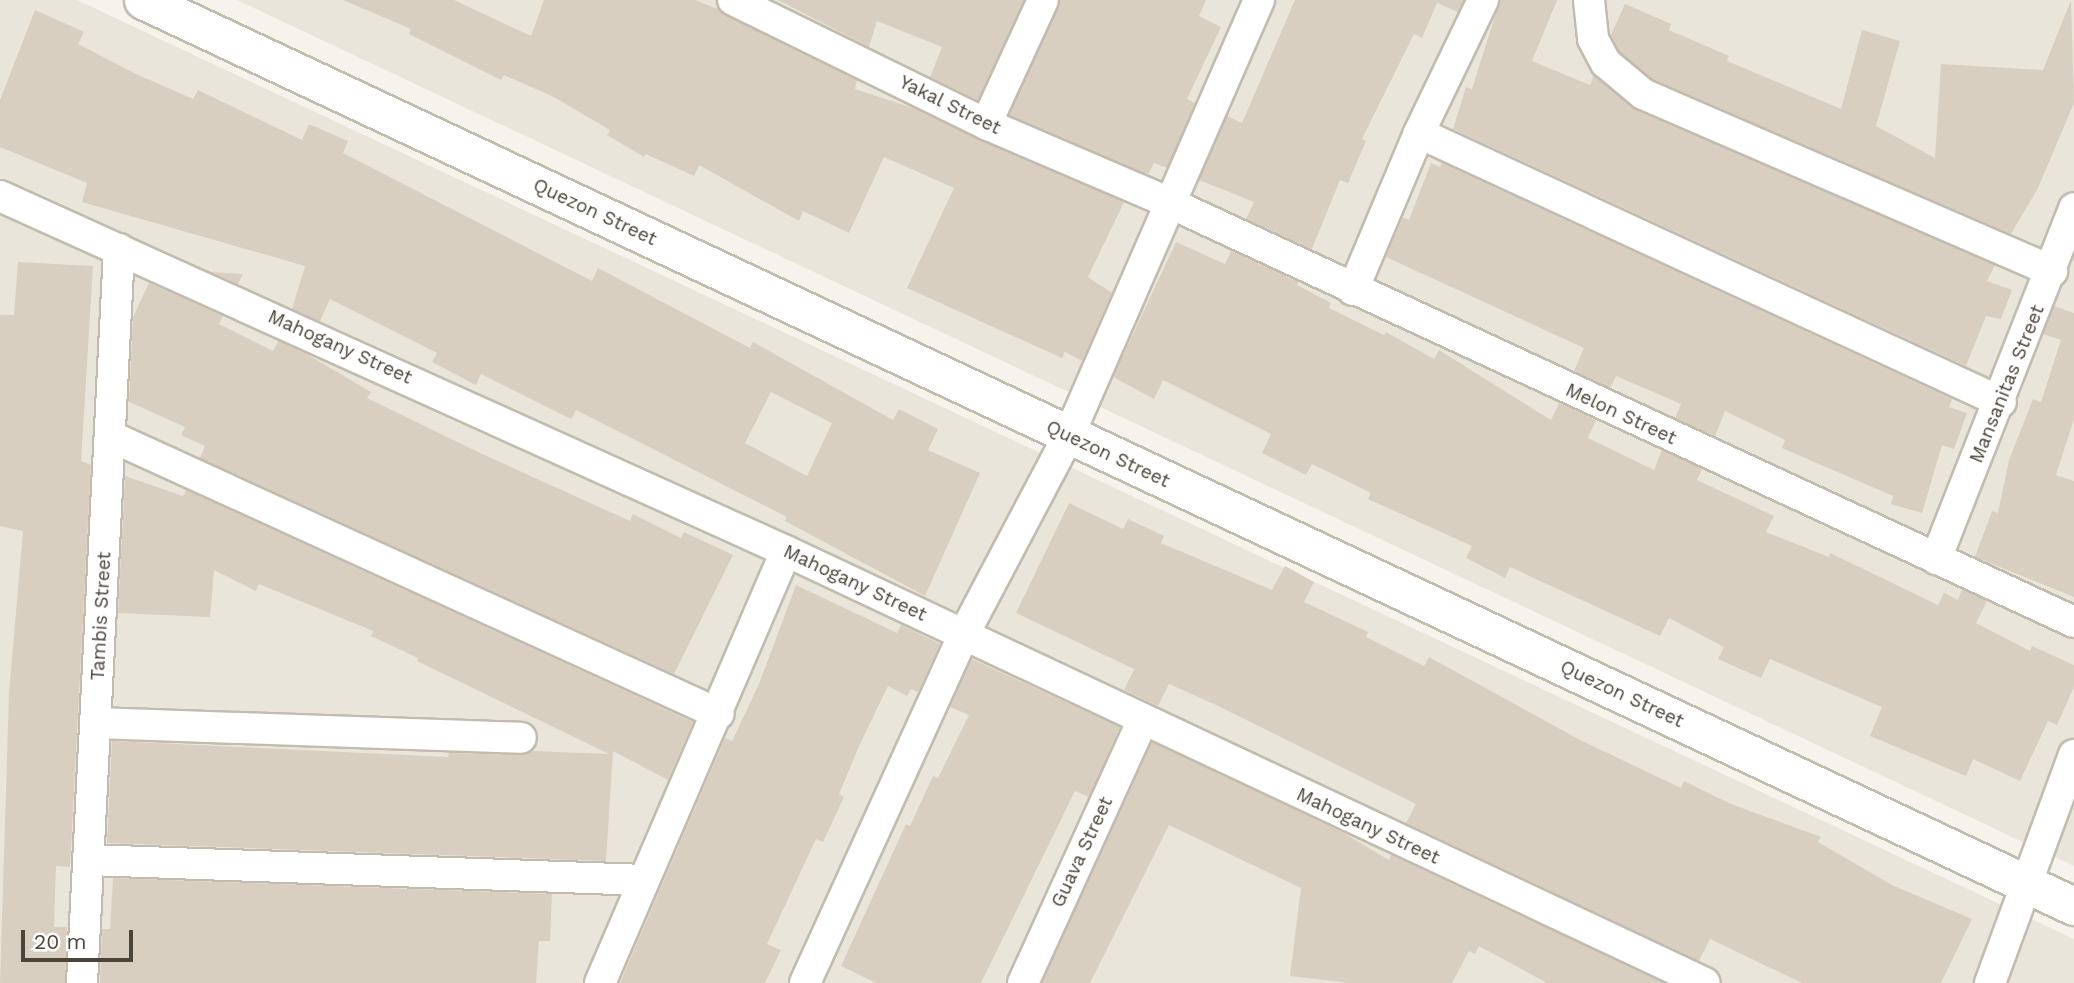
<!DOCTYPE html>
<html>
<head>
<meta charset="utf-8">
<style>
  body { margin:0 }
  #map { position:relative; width:2074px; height:983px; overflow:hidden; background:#f6f3ec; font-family:"Work Sans",sans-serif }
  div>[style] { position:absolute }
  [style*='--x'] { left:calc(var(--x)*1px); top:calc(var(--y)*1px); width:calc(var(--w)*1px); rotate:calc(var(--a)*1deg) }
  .residential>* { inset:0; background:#eae5da }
  .building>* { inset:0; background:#d8cfc1 }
  .roads { filter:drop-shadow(2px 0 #c2bbae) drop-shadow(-2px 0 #c2bbae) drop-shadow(0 2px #c2bbae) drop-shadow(0 -2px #c2bbae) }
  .minor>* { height:30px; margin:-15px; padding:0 15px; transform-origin:15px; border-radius:15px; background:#fff }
  .tertiary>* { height:37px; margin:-18.5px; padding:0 18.5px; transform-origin:18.5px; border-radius:18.5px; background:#fff }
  span { translate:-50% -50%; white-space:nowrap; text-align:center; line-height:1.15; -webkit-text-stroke:7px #fff; paint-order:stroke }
  .street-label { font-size:19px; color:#4b4439 }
  .scale { position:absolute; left:21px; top:930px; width:112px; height:32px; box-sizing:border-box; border:4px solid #4b4439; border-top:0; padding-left:9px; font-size:21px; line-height:24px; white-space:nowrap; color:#4b4439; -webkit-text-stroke:5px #fff; paint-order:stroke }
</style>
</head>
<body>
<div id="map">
  <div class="residential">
    <i style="clip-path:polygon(0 0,77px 0,2074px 939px,2074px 983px,0 983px)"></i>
    <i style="clip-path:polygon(237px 0,2074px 0,2074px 866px)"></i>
  </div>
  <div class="building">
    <i style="clip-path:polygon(343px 0,454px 0,531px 36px,544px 0,695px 0,718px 9px,857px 80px,855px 89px,916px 109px,1124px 202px,1088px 277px,1112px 293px,1082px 361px,1065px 352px,1062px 358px,907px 288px,954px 188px,884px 157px,849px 233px,803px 211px,799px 221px,699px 165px,694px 176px,646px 154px,644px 157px,607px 135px,610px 130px,552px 96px,504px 75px,501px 80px,409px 34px,411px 29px)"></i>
    <i style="clip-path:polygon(778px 0,1024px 0,978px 100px,930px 77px,942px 47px,877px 21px,869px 47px)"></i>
    <i style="clip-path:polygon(1060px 0,1206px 0,1199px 16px,1221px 27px,1187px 99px,1195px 103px,1167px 168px,1154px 163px,1148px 175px,1009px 115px)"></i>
    <i style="clip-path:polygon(1295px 0,1464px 0,1458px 12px,1437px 3px,1422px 38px,1414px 34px,1362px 139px,1366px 141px,1348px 183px,1340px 180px,1312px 249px,1246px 219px,1254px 202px,1199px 180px,1227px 116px,1242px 123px)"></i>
    <i style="clip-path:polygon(1500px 0,1557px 0,1532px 61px,1590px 85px,1594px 75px,1636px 110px,1995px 265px,1987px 281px,2012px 290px,2001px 319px,1986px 316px,1966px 366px,1453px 129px,1466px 87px,1472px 89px)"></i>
    <i style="clip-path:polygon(2071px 0,2074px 103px,2038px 188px,2011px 234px,1652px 79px,1620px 52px,1611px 35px,1625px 4px,1671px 24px,1669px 30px,1729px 56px,1727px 61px,1841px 109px,1862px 30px,1900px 41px,1876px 126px,1935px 158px,1941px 64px,2043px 70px)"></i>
    <i style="clip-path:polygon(evenodd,35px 10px,84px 32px,78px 44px,134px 73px,193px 99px,198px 90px,302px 140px,309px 124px,348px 141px,343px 153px,592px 281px,598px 268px,750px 348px,753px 342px,893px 420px,899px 409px,938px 429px,928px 450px,980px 473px,925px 596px,785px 521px,787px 517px,576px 410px,571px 419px,481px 374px,476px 385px,432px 362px,437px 353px,330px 299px,320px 321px,292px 309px,305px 266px,82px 202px,87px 183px,0 147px,0 100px,35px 10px,771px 392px,832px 423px,807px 476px,745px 443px,771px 392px)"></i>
    <i style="clip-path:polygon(1431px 163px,1440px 167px,1442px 163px,1952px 399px,1949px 407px,1967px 413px,1954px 449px,1942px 445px,1922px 513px,1891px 504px,1893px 496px,1782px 448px,1785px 440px,1725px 411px,1715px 436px,1675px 418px,1681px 404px,1616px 376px,1610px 388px,1574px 371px,1584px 348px,1386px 257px,1403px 217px,1409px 220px)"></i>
    <i style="clip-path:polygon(1176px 242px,1225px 264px,1231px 251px,1298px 282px,1297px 285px,1331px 303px,1329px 308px,1384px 335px,1386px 332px,1434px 359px,1439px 350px,1551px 420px,1559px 403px,1596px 420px,1588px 438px,1654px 470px,1662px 450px,1702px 469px,1697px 480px,1774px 516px,1766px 532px,1829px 557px,1830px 553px,1938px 605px,1944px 593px,1958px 600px,1962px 589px,1987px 601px,1976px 623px,2030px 651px,2032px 646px,2074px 665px,2074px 687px,2057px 725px,2048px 721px,2020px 781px,1973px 759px,1966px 776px,1870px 736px,1882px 707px,1770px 659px,1761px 678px,1718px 659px,1724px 647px,1669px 618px,1660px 636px,1510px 567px,1505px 578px,1466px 558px,1472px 546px,1368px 499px,1371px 493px,1312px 464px,1306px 475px,1262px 453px,1271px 434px,1163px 380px,1154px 399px,1113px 377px)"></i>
    <i style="clip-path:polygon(18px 262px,93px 266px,81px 461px,91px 465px,70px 867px,56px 866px,54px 927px,67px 927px,65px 983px,0 983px,9px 693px,23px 531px,0 526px,0 315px,14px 315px)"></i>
    <i style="clip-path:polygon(211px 272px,243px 274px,238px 284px)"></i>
    <i style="clip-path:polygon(149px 283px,223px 316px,219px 324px,273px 351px,278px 341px,305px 353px,371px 392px,367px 398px,480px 453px,630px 521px,633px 514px,681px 538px,684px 532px,733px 555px,674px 674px,200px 458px,205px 446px,181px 435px,185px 427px,129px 402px,133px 317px)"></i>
    <i style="clip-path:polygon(2054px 306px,2074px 313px,2074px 419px,2056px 475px,2074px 481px,2074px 597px,1975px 557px,1992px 511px,1998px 513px,2009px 460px,2033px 399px,2041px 402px,2061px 340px,2043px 334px)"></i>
    <i style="clip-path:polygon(125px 476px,183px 496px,186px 490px,693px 722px,668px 780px,613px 751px,606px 861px,107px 843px,112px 741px,448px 757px,449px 753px,520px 755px,532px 751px,609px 754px,417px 661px,418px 658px,371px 636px,373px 631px,259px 584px,256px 591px,214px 570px,210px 617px,118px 613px)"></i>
    <i style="clip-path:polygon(1069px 503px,1123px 529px,1128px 519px,1164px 536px,1161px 543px,1272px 590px,1285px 566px,1314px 582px,1304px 602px,1368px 632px,1366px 637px,1424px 666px,1429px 657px,1580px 740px,1681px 788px,1684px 781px,1731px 804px,1821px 837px,1818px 842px,1892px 885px,1972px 919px,1941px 983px,1802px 983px,1710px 939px,1699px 961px,1406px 823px,1416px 804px,1214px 704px,1169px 684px,1158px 706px,1124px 690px,1134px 669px,1016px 613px)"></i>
    <i style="clip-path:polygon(796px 585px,897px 633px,901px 625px,940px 644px,918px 692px,911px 689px,907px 696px,888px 686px,860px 744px,839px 794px,844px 797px,823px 842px,816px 839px,767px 944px,781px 950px,765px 983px,620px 983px,725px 738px,732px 741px,759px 684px)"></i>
    <i style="clip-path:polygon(972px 659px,1120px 727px,1089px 797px,1075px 791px,981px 983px,876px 983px,841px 966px,906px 824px,910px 826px,933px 776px,938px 778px,969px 715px,950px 707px)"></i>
    <i style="clip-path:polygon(1152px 742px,1340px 831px,1389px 860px,1391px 855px,1664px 983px,1547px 983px,1479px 946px,1475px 954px,1469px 951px,1452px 983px,1350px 983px,1290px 976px,1301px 888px,1169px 825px,1090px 983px,1042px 983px)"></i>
    <i style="clip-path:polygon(113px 878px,552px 894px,550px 941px,539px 941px,536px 983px,100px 983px,102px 929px,110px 929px)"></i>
  </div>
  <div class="roads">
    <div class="minor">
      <i style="--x:733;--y:0;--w:282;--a:26.1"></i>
      <i style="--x:986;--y:124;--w:200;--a:23.2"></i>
      <i style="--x:1170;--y:203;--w:996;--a:24.87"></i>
      <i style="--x:1589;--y:0;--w:39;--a:84"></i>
      <i style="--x:1593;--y:39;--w:27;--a:62"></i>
      <i style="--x:1606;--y:63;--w:48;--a:40"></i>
      <i style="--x:1643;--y:94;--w:446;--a:23.4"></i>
      <i style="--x:986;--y:124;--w:136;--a:-65.3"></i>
      <i style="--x:1419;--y:133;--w:641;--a:24.81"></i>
      <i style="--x:0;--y:196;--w:862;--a:24.31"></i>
      <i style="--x:786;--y:551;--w:1015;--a:25.18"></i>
      <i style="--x:1353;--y:290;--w:170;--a:-67.2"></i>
      <i style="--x:1419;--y:133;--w:148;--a:-64.3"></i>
      <i style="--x:110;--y:436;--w:669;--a:24.54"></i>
      <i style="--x:1936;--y:559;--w:377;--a:-68.5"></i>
      <i style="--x:96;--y:723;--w:425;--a:2"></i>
      <i style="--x:89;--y:860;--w:555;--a:2.06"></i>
      <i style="--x:82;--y:983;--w:735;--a:-87.11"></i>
      <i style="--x:600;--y:983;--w:470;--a:-66.7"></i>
      <i style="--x:805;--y:983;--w:384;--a:-65.5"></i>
      <i style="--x:964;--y:634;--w:225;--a:-62.2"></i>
      <i style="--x:1069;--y:435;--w:475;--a:-66.4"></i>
      <i style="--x:1023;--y:983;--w:287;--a:-65.5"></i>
      <i style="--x:1990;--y:983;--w:243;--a:-69.8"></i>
    </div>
    <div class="tertiary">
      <i style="--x:143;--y:0;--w:2133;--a:25.14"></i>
    </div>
  </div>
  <div class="street-label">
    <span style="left:950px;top:105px;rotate:26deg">Yakal Street</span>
    <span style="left:595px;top:212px;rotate:25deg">Quezon Street</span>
    <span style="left:340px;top:347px;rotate:24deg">Mahogany Street</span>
    <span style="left:2007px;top:384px;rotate:-68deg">Mansanitas Street</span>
    <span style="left:1621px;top:414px;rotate:25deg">Melon Street</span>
    <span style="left:1108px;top:454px;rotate:25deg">Quezon Street</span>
    <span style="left:855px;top:583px;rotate:25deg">Mahogany Street</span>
    <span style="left:101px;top:616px;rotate:-87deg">Tambis Street</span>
    <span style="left:1622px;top:694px;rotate:25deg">Quezon Street</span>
    <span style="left:1368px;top:826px;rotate:25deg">Mahogany Street</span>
    <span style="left:1082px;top:852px;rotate:-65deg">Guava Street</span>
  </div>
  <div class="scale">20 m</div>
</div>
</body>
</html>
